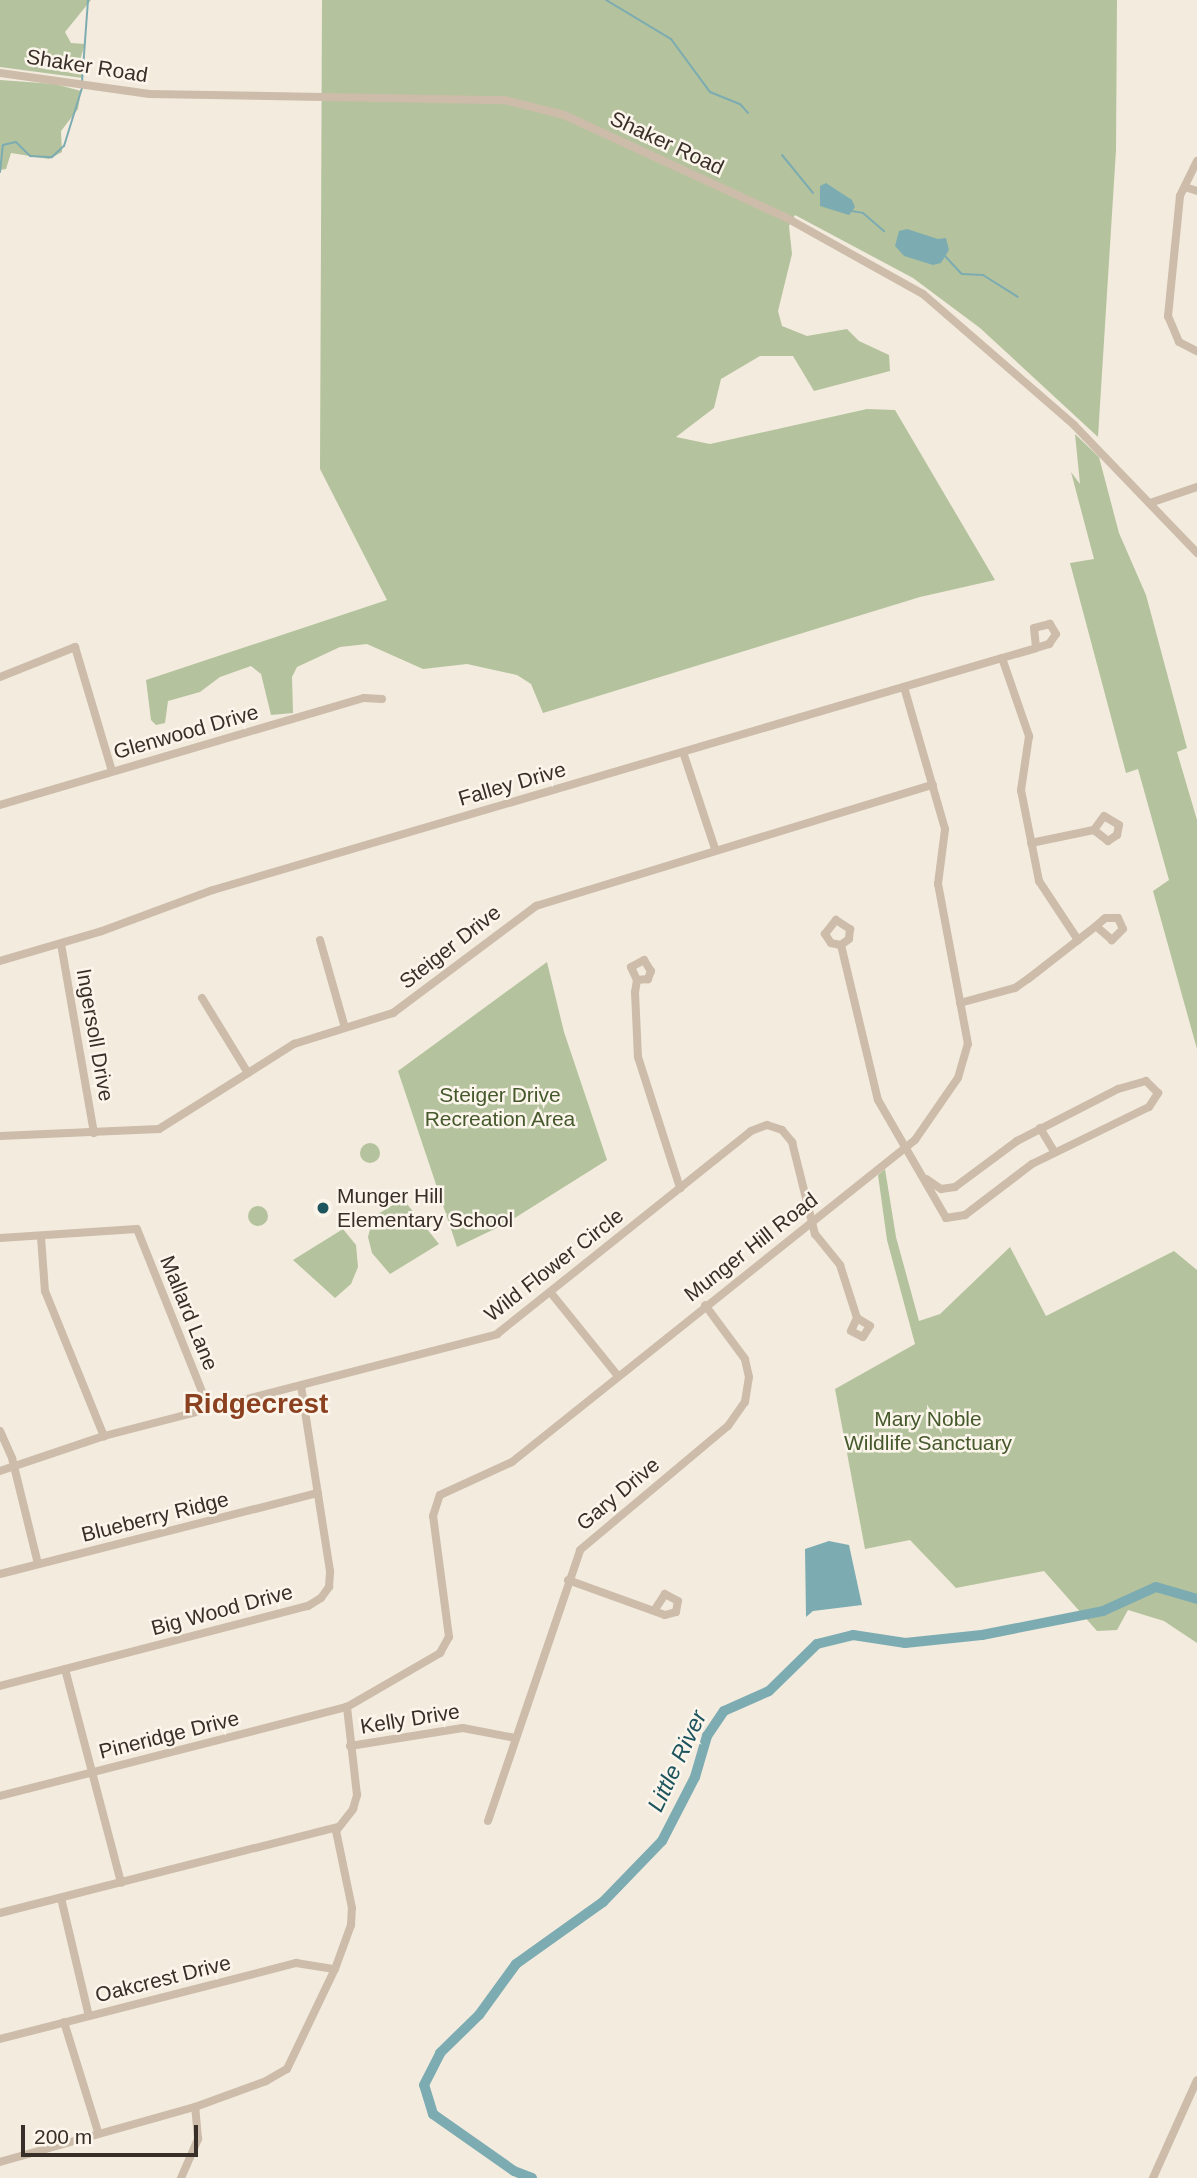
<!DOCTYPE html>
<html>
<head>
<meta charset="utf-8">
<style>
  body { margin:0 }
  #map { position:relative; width:1197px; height:2178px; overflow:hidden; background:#f3ebde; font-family:Helvetica,sans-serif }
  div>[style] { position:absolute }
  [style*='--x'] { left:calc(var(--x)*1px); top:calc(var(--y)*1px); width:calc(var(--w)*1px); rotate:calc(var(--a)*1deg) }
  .green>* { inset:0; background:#b4c39d }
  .round { border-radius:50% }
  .water>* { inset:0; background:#7cacb2 }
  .stream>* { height:2px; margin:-1px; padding:0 1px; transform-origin:1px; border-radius:1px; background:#7cacb2 }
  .river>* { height:10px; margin:-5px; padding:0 5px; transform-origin:5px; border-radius:5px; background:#7cacb2 }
  .minor>* { height:8px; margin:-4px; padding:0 4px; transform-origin:4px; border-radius:4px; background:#ccbca9 }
  .dots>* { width:19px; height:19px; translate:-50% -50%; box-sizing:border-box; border:4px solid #fbf5eb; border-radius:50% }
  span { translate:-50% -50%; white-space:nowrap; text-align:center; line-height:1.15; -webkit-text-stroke:5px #fbf5eb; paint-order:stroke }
  .street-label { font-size:21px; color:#392f29 }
  .park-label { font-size:21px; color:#45592c }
  .poi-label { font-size:21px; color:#392f29 }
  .left { translate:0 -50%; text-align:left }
  .water-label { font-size:23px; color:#1d545d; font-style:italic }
  .district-label { font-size:28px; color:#8b401f; font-weight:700 }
  .scale { position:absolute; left:21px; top:2125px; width:177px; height:32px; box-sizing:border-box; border:4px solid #392f29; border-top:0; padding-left:9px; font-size:21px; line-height:24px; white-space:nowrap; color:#392f29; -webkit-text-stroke:5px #fbf5eb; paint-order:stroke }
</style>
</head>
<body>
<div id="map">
  <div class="green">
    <i style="clip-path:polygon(0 0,91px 0,65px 32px,71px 43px,85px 44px,79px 63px,83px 78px,0 67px)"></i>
    <i style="clip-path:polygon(322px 0,1117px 0,1116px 150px,1098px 437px,980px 328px,913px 278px,795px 215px,789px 226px,792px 254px,778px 311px,782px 326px,807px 336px,847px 329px,859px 341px,889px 355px,890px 371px,814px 391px,793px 356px,760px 356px,721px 379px,714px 408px,676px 437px,710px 444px,867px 409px,895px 410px,995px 580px,920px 597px,543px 713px,531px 684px,517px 675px,467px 664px,423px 669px,367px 644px,340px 647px,297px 667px,292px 677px,293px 713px,271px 715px,261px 674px,251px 666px,220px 677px,200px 692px,168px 701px,165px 723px,156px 725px,151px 720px,146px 680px,387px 600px,320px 469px)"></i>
    <i style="clip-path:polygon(0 80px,55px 84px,81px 91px,78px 109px,61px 131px,62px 152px,49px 159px,11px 153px,6px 169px,0 170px)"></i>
    <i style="clip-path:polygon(1075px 434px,1099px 457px,1119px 533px,1146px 595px,1187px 748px,1177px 752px,1197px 820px,1197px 1049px,1153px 891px,1169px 880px,1138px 769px,1126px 773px,1070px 563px,1094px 559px,1071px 472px,1080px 484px)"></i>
    <i style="clip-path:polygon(547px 962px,564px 1032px,607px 1160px,507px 1223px,457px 1247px,398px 1071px)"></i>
    <i class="round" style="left:360px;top:1143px;width:20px;height:20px"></i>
    <i style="clip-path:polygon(885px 1169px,896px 1237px,919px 1321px,940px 1314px,1010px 1247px,1046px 1316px,1174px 1251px,1197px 1270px,1197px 1643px,1164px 1621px,1128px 1610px,1117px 1630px,1097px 1631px,1044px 1571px,956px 1588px,910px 1540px,865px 1549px,835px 1389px,915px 1344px,887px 1240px,878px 1175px)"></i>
    <i style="clip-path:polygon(403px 1199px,439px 1244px,390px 1274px,372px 1253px,368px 1237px,373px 1217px)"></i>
    <i class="round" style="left:248px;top:1206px;width:20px;height:20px"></i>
    <i style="clip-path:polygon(343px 1229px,356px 1245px,358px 1267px,351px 1284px,335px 1298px,293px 1260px)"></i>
  </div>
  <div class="water">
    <i style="clip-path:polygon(826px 183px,852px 200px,855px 207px,849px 215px,820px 206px,820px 186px)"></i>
    <i style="clip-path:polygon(907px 229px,938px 239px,946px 238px,949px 250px,941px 263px,933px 265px,904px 256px,895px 246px,899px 231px)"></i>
    <i style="clip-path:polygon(829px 1541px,849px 1545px,862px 1605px,813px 1611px,806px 1617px,805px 1549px)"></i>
  </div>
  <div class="stream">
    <i style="--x:606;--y:0;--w:76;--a:31"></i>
    <i style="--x:671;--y:39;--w:66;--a:53.7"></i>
    <i style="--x:710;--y:92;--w:32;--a:22"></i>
    <i style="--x:740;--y:104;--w:12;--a:48"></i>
    <i style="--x:82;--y:82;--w:82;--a:-85.8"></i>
    <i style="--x:782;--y:155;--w:49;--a:50.8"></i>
    <i style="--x:0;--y:172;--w:27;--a:-84"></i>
    <i style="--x:3;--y:145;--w:13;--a:-13"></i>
    <i style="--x:16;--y:142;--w:20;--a:45"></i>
    <i style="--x:30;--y:156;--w:22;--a:3"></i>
    <i style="--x:52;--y:157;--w:16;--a:-43"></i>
    <i style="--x:64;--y:146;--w:61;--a:-72.8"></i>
    <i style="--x:851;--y:211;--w:12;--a:9"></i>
    <i style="--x:863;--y:213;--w:28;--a:41"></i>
    <i style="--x:944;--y:255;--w:26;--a:47"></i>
    <i style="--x:962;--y:274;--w:21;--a:3"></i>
    <i style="--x:983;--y:275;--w:41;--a:32.2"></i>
  </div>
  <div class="river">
    <i style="--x:532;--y:2178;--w:19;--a:-159"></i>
    <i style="--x:514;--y:2171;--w:99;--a:-144.9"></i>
    <i style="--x:433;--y:2114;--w:30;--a:-107"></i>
    <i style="--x:424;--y:2085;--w:36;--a:-63"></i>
    <i style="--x:440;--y:2053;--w:54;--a:-44.3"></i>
    <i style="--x:479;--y:2015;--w:63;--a:-54"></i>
    <i style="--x:516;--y:1964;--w:107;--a:-35.5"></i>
    <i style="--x:603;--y:1902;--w:85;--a:-46"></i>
    <i style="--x:662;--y:1841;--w:72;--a:-62.7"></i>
    <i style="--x:695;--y:1777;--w:43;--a:-73.7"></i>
    <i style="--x:707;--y:1736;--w:30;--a:-56"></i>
    <i style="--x:724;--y:1711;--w:49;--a:-24"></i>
    <i style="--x:769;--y:1691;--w:67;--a:-44.4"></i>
    <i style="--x:817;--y:1644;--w:37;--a:-14"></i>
    <i style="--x:853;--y:1635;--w:53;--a:8.7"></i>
    <i style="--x:905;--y:1643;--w:77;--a:-5.9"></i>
    <i style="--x:982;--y:1635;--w:123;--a:-11.2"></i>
    <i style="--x:1103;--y:1611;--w:58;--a:-24.4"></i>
    <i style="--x:1156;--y:1587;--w:43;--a:16.3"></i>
  </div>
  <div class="minor">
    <i style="--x:0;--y:73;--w:151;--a:8"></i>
    <i style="--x:150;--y:94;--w:354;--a:1"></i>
    <i style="--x:504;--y:100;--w:62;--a:14"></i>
    <i style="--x:564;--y:115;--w:243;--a:24.8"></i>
    <i style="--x:785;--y:217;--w:158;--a:29.2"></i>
    <i style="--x:923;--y:294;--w:200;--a:40.9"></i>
    <i style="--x:1074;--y:425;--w:178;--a:46.1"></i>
    <i style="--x:1197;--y:161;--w:39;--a:116"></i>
    <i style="--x:1180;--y:196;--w:121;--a:95.7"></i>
    <i style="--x:1168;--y:316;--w:28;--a:67"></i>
    <i style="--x:1179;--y:342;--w:20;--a:27"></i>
    <i style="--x:1185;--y:187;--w:13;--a:18"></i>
    <i style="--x:1150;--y:503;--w:50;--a:-18.8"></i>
    <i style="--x:1002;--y:658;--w:83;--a:70.9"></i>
    <i style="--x:1029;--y:736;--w:55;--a:98.4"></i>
    <i style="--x:1021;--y:790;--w:93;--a:78.8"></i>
    <i style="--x:1039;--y:881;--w:71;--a:56.5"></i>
    <i style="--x:0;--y:677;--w:81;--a:-21.8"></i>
    <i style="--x:75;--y:647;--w:129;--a:73.4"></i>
    <i style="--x:683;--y:752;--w:102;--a:71.7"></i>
    <i style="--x:0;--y:805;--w:379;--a:-16.4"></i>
    <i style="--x:364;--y:698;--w:18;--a:3"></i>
    <i style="--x:1031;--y:843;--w:64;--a:-11.7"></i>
    <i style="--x:1094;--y:830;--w:18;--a:38"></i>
    <i style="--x:1108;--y:841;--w:11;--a:-34"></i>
    <i style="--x:1117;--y:835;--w:10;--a:-79"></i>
    <i style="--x:1119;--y:825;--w:17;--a:-149"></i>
    <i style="--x:1104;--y:816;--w:17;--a:126"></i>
    <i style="--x:320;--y:940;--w:91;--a:74.1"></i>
    <i style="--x:61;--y:944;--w:192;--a:80.1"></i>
    <i style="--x:841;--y:945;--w:10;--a:-169"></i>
    <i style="--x:831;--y:943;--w:11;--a:-124"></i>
    <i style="--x:825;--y:934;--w:18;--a:-52"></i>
    <i style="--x:836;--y:920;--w:17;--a:33"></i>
    <i style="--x:850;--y:929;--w:10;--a:96"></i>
    <i style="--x:849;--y:939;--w:10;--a:143"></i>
    <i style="--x:841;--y:945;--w:159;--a:76.6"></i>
    <i style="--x:878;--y:1100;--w:136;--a:60"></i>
    <i style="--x:946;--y:1218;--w:19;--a:-9"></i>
    <i style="--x:965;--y:1215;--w:84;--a:-37.3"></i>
    <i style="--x:1032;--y:1164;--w:130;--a:-26"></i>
    <i style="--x:1149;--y:1107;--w:17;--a:-57"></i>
    <i style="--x:1158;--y:1093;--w:17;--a:-135"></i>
    <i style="--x:1146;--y:1081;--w:29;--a:164"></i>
    <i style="--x:1118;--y:1089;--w:114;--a:152.8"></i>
    <i style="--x:1017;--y:1141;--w:77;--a:143.4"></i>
    <i style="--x:955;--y:1187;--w:14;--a:172"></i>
    <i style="--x:941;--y:1189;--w:18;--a:-146"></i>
    <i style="--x:0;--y:961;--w:106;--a:-16.4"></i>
    <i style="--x:102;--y:931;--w:118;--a:-20.3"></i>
    <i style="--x:213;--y:890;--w:822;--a:-16.39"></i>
    <i style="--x:1002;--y:658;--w:35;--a:-16"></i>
    <i style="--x:1036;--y:648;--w:14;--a:-17"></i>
    <i style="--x:1049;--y:644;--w:12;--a:-55"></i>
    <i style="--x:1056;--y:634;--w:12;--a:-121"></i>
    <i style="--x:1050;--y:624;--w:16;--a:166"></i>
    <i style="--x:1034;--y:628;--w:20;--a:84"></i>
    <i style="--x:637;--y:980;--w:14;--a:-115"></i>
    <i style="--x:631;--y:967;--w:15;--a:-28"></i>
    <i style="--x:644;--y:960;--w:13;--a:58"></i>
    <i style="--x:651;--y:971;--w:9;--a:111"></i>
    <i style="--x:648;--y:979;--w:11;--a:175"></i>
    <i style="--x:637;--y:980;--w:12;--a:99"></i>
    <i style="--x:635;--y:992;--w:65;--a:87.4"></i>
    <i style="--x:638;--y:1057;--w:138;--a:72.2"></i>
    <i style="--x:202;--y:998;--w:88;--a:58.5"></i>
    <i style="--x:960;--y:1003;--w:57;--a:-15.3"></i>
    <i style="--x:1015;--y:988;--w:16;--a:-35"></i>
    <i style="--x:1028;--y:979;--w:86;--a:-37.9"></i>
    <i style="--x:1096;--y:926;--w:11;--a:-41"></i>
    <i style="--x:1104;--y:919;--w:2;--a:-27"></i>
    <i style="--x:1106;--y:918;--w:12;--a:0"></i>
    <i style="--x:1118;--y:918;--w:12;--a:66"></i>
    <i style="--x:1123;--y:929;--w:16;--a:135"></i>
    <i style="--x:1112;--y:940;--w:21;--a:-139"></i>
    <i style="--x:1040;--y:1128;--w:27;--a:59"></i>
    <i style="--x:0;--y:1136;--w:159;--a:-2.5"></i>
    <i style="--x:159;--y:1129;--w:160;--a:-32.2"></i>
    <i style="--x:294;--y:1044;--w:104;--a:-17.4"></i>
    <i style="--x:393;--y:1013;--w:179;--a:-36.8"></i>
    <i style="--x:536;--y:906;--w:415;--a:-17"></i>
    <i style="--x:41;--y:1237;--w:54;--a:85.8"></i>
    <i style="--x:45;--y:1291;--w:157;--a:67.9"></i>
    <i style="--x:0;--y:1238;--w:137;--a:-3.8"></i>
    <i style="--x:137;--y:1229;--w:194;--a:68.2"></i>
    <i style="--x:551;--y:1293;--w:107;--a:51.1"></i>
    <i style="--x:0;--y:1431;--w:30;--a:66"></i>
    <i style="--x:12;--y:1458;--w:109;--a:76.2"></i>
    <i style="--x:0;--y:1471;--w:110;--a:-18.6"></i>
    <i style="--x:104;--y:1436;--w:406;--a:-14.5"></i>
    <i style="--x:497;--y:1334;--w:325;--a:-38.6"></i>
    <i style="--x:751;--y:1131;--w:17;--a:-21"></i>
    <i style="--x:767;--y:1125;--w:16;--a:18"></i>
    <i style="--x:782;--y:1130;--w:16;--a:50"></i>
    <i style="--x:792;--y:1142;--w:95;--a:76"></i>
    <i style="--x:815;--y:1234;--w:40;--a:51"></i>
    <i style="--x:840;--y:1265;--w:56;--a:72.2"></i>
    <i style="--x:857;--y:1318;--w:14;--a:115"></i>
    <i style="--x:851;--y:1331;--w:13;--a:27"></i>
    <i style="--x:863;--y:1337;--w:13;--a:-58"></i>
    <i style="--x:870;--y:1326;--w:15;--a:-148"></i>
    <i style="--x:0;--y:1574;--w:328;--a:-14.3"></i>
    <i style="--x:568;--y:1580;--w:103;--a:19.8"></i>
    <i style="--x:665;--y:1615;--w:11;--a:-15"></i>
    <i style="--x:676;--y:1612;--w:11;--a:-80"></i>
    <i style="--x:678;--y:1601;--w:15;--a:-152"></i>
    <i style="--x:665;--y:1594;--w:20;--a:123"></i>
    <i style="--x:65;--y:1669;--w:221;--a:75.3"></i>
    <i style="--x:0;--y:1686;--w:318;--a:-14.6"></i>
    <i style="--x:308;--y:1606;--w:15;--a:-32"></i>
    <i style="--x:321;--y:1598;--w:14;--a:-54"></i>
    <i style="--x:329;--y:1587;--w:16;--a:-86"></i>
    <i style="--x:330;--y:1571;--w:187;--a:-98.9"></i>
    <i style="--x:350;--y:1746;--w:114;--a:-9.1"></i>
    <i style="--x:463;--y:1728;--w:53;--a:10.9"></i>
    <i style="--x:0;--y:1796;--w:358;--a:-14.4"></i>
    <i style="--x:347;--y:1707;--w:108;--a:-30.1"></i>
    <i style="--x:440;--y:1653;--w:18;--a:-61"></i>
    <i style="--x:449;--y:1637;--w:122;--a:-97.5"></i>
    <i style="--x:433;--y:1516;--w:22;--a:-72"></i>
    <i style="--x:440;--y:1495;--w:79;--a:-24.6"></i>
    <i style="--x:512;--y:1462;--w:516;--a:-38.63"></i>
    <i style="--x:915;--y:1140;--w:75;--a:-55.3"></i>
    <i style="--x:958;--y:1078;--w:35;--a:-74"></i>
    <i style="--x:968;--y:1044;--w:163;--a:-100.6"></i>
    <i style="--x:938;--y:884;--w:55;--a:-82.7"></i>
    <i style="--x:945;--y:829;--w:148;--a:-106.1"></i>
    <i style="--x:488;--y:1821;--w:286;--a:-71.2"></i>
    <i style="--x:580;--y:1550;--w:193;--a:-40"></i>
    <i style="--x:728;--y:1426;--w:29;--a:-55"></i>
    <i style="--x:745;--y:1402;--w:25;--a:-81"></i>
    <i style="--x:749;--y:1377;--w:18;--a:-103"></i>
    <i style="--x:745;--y:1359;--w:67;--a:-126.5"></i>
    <i style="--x:61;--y:1898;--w:121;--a:76.7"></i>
    <i style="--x:0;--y:1913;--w:348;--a:-14.3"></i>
    <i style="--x:64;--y:2022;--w:115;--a:72.8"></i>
    <i style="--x:0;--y:2039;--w:306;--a:-14.4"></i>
    <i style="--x:296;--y:1963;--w:39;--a:9"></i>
    <i style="--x:0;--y:2162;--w:203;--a:-15.8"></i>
    <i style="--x:195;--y:2107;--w:76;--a:-20.1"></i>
    <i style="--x:266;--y:2081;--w:24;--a:-30"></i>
    <i style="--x:287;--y:2069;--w:111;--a:-64.4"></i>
    <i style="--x:335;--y:1969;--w:47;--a:-70"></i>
    <i style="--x:351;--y:1925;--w:17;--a:-87"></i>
    <i style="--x:352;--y:1908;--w:79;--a:-101.7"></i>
    <i style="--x:336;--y:1831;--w:28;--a:-52"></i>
    <i style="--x:353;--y:1809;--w:15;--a:-74"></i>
    <i style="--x:357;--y:1795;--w:89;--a:-96.5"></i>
    <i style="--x:181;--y:2178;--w:43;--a:-66.4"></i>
    <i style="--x:198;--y:2139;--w:32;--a:-95"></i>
    <i style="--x:1153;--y:2178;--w:107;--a:-65.8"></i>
  </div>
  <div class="dots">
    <i style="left:323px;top:1208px;background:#1d545d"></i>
  </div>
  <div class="street-label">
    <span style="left:87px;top:66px;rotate:9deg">Shaker Road</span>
    <span style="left:667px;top:143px;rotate:25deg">Shaker Road</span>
    <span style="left:186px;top:732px;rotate:-16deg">Glenwood Drive</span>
    <span style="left:512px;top:784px;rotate:-16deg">Falley Drive</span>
    <span style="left:450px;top:947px;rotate:-38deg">Steiger Drive</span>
    <span style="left:95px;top:1035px;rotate:80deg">Ingersoll Drive</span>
    <span style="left:751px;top:1247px;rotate:-38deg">Munger Hill Road</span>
    <span style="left:554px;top:1265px;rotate:-38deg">Wild Flower Circle</span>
    <span style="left:189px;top:1313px;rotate:68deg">Mallard Lane</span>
    <span style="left:618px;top:1494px;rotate:-40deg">Gary Drive</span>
    <span style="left:155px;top:1517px;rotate:-14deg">Blueberry Ridge</span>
    <span style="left:222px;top:1610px;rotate:-15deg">Big Wood Drive</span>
    <span style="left:410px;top:1719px;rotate:-9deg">Kelly Drive</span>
    <span style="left:169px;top:1735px;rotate:-14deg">Pineridge Drive</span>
    <span style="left:163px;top:1979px;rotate:-14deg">Oakcrest Drive</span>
  </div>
  <div class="park-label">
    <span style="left:500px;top:1107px">Steiger Drive<br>Recreation Area</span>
    <span style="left:928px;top:1431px">Mary Noble<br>Wildlife Sanctuary</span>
  </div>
  <div class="poi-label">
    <span class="left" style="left:337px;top:1208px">Munger Hill<br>Elementary School</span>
  </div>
  <div class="water-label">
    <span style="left:677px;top:1761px;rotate:-65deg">Little River</span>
  </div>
  <div class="district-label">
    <span style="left:256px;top:1404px">Ridgecrest</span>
  </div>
  <div class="scale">200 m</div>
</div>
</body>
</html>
